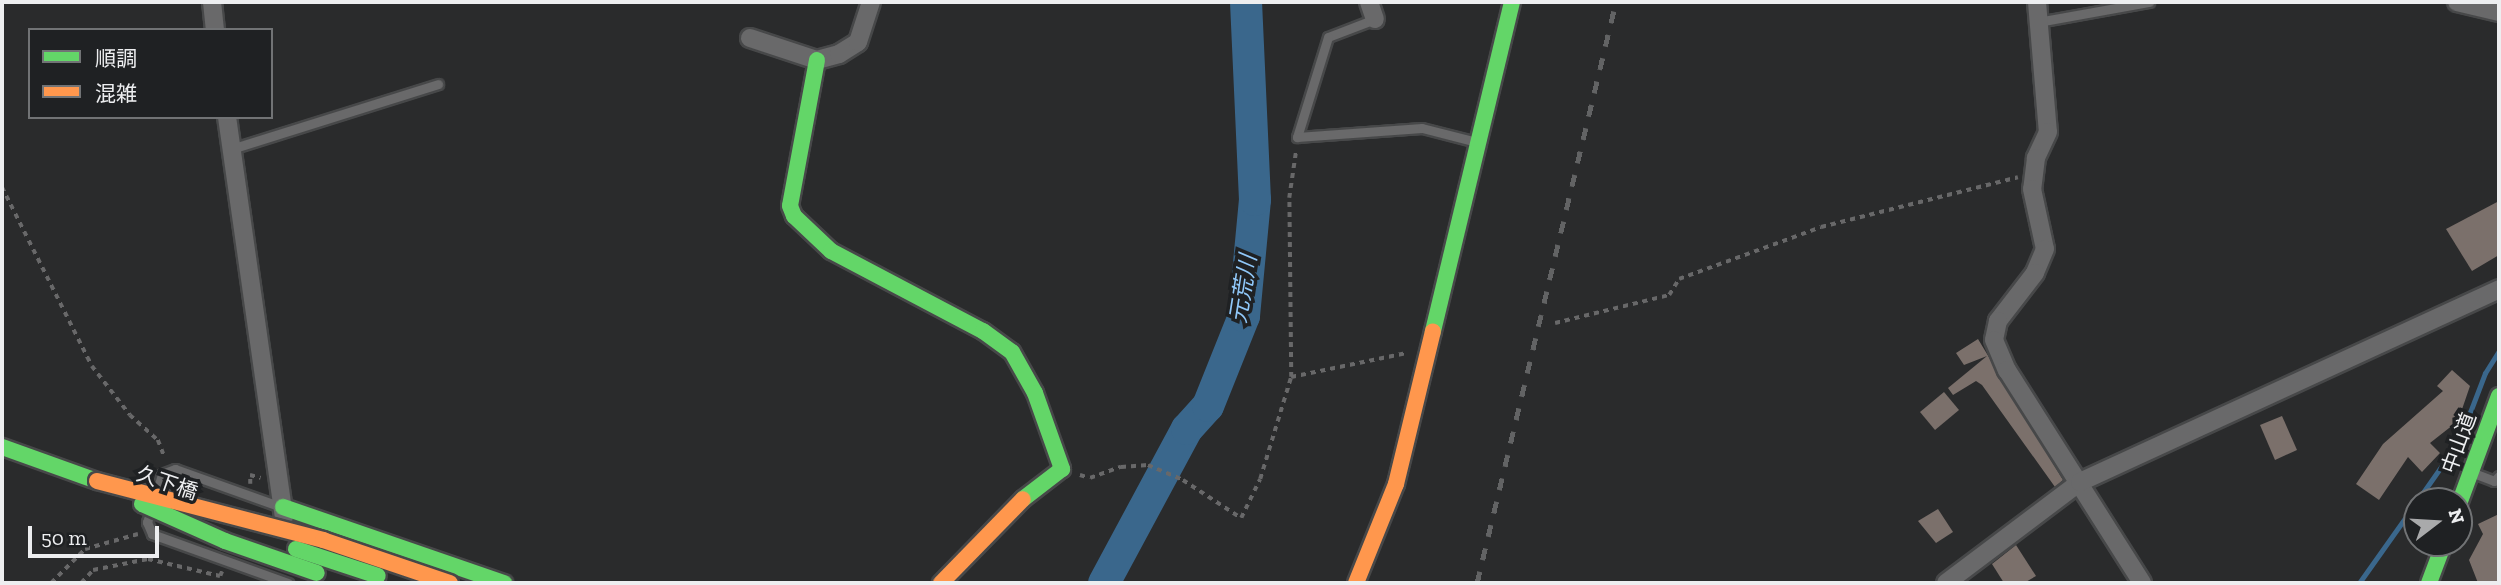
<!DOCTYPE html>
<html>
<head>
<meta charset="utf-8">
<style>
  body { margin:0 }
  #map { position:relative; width:2501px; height:585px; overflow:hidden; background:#2a2b2c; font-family:"Zilla Slab","Noto Sans JP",serif }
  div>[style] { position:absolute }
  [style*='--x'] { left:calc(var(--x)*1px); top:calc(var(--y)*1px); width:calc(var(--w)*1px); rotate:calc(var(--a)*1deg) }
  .stream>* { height:5px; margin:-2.5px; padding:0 2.5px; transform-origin:2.5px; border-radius:2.5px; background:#3a678c }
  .river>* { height:32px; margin:-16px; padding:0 16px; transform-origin:16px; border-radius:16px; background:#3a678c }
  .building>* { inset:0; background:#7b706b }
  .path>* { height:3.5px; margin-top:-1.75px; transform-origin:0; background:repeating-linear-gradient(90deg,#686869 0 5px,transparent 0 10px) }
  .roads { filter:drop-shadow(2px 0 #474849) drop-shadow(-2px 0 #474849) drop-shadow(0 2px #474849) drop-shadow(0 -2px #474849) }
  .lane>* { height:9px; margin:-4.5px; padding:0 4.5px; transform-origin:4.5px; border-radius:4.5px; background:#69696a }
  .street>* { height:18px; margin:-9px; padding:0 9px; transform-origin:9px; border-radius:9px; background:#69696a }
  .fast>* { height:16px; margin:-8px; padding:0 8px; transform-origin:8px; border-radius:8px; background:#63d668 }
  .slow>* { height:16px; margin:-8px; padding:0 8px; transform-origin:8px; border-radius:8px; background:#ff974d }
  .rail>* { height:5px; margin-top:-2.5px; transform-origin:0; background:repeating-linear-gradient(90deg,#626364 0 12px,transparent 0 24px) }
  .bridges { filter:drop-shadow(2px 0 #474849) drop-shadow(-2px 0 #474849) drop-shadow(0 2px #474849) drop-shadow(0 -2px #474849) }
  .fast-bridge>* { height:16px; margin:-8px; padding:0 8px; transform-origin:8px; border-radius:8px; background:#63d668 }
  .slow-bridge>* { height:16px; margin:-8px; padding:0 8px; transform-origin:8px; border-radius:8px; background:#ff974d }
  span { translate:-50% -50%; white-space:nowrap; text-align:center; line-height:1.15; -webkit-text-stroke:7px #1f2123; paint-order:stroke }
  .street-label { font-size:21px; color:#edeef0 }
  .water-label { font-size:23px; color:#90c8f9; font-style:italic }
  .frame { position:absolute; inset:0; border:4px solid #edeef0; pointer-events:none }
  .legend { position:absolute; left:28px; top:28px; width:245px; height:91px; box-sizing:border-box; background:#1f2123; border:2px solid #717375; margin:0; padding:9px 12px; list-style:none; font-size:21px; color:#edeef0 }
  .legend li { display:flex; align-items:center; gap:14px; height:35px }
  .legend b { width:35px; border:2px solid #717375 }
  .north { position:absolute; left:2403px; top:487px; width:70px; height:70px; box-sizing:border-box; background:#1f2123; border:2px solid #717375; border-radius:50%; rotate:73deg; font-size:19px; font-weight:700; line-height:28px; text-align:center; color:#edeef0 }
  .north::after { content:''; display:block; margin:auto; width:24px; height:32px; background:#a9aaab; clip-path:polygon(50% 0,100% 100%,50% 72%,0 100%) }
  .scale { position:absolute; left:28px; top:526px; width:131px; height:32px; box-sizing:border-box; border:4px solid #edeef0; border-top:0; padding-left:9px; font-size:21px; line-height:24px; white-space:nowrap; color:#edeef0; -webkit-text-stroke:5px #1f2123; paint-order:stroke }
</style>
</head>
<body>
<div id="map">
  <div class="stream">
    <i style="--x:2417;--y:501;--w:73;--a:-55"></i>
    <i style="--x:2459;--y:441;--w:73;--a:-69.1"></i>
    <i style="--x:2485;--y:373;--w:26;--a:-58"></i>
    <i style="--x:2359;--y:583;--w:100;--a:-54.7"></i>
  </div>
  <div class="river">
    <i style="--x:1104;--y:583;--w:175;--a:-61.7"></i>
    <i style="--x:1187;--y:429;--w:31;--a:-48"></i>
    <i style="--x:1208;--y:406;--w:97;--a:-68.2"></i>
    <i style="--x:1244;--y:316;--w:117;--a:-84.6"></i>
    <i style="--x:1255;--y:200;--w:198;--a:-92.6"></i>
  </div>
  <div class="building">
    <i style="clip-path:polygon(2499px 201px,2499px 255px,2472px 271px,2446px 229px)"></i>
    <i style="clip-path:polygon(1978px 339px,2063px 480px,2055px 487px,1982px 385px,1976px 381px,1953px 395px,1948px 388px,1987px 356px,1964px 365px,1956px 353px)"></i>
    <i style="clip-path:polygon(2452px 370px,2470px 386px,2458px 421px,2430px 443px,2440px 453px,2422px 472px,2408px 457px,2379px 500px,2356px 484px,2383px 444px,2443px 391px,2437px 386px)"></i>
    <i style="clip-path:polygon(1944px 392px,1959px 410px,1935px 430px,1920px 412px)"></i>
    <i style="clip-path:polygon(2282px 416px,2297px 450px,2275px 460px,2260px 425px)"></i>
    <i style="clip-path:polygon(1938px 509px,1953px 532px,1936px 543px,1918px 521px)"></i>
    <i style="clip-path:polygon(2499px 514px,2499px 583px,2478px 583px,2469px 560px,2483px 534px,2478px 524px)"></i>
    <i style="clip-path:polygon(2016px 545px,2036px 576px,2024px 583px,2004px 583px,1992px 564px)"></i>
  </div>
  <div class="path">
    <i style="--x:2;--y:187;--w:200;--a:63.3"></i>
    <i style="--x:92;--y:366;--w:62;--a:52.2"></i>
    <i style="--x:130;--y:415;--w:38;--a:42"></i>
    <i style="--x:158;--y:440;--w:19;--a:69"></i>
    <i style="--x:1555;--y:323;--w:117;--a:-13.8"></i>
    <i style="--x:1669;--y:295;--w:19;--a:-58"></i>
    <i style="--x:1679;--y:279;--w:151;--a:-20.1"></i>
    <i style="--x:1821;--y:227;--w:203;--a:-14.2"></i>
    <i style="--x:1291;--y:377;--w:118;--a:-11.7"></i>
    <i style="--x:1080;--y:475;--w:10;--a:17"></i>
    <i style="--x:1090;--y:478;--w:33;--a:-20"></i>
    <i style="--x:1121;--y:467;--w:27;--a:-4"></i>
    <i style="--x:1148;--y:465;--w:38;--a:23"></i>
    <i style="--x:1183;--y:480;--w:69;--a:33.2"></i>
    <i style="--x:1241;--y:518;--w:43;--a:-64"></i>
    <i style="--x:1260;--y:479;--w:107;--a:-73.1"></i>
    <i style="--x:1291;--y:377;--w:179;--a:-90.6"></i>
    <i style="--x:1289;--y:198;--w:49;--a:-81.7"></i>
    <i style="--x:250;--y:484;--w:9;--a:-90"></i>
    <i style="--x:250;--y:475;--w:11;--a:15"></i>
    <i style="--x:51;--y:583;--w:48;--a:-45"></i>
    <i style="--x:85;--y:549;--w:55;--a:-15.8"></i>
    <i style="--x:81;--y:583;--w:18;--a:-47"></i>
    <i style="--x:93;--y:570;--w:56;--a:-11.3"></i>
    <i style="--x:148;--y:559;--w:74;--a:13.3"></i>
    <i style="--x:220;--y:576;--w:5;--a:-68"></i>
  </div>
  <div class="roads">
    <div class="lane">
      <i style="--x:1375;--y:19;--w:50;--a:159"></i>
      <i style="--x:1328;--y:37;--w:105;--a:107.2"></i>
      <i style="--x:1297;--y:137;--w:125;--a:-4.1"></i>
      <i style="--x:1422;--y:128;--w:57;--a:14.3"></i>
      <i style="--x:2038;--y:22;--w:113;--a:-10.2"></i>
      <i style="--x:231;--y:149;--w:217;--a:-17.4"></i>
      <i style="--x:2476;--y:474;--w:19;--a:21"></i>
      <i style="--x:2494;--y:481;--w:7;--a:-45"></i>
      <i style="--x:156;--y:494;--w:21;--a:-73"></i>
      <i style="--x:162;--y:474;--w:14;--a:-21"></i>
      <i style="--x:175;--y:469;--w:113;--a:19.7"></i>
      <i style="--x:151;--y:511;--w:12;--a:110"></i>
      <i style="--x:147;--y:522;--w:13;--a:67"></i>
      <i style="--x:152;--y:534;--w:145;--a:19.8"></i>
    </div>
    <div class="street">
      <i style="--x:212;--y:2;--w:28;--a:84"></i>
      <i style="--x:1369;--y:2;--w:18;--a:71"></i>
      <i style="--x:2037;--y:2;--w:130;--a:85.2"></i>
      <i style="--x:2048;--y:132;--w:29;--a:115"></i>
      <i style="--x:2036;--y:158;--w:31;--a:97"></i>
      <i style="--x:2032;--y:189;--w:61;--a:77.8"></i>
      <i style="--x:2045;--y:249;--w:26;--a:113"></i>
      <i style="--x:2035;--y:273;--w:61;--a:127.6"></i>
      <i style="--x:1998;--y:321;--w:19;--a:102"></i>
      <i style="--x:1994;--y:340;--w:33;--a:67"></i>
      <i style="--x:2007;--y:370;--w:252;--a:57.6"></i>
      <i style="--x:2457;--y:2;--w:43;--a:13.4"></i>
      <i style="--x:750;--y:38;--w:71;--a:18.2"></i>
      <i style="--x:817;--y:60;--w:23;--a:-15"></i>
      <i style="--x:839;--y:54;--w:22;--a:-32"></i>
      <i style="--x:858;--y:42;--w:42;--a:-72"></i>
      <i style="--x:227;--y:117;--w:404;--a:81.9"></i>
      <i style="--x:1946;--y:583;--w:168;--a:-37"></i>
      <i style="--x:2080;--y:482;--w:461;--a:-24.7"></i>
    </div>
    <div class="fast">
      <i style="--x:817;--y:60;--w:148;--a:100.5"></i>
      <i style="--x:790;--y:206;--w:11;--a:68"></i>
      <i style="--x:794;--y:216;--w:51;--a:43.4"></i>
      <i style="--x:831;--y:251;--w:172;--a:27.8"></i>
      <i style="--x:983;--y:331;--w:36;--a:36"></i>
      <i style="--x:1012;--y:352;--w:47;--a:60.7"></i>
      <i style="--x:1035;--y:393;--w:81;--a:70.4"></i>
      <i style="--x:1062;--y:469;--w:49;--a:142.4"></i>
      <i style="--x:1433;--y:331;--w:338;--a:-76.5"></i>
      <i style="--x:2;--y:447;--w:101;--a:19.7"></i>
      <i style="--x:2459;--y:504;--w:115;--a:-69.7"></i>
      <i style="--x:283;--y:507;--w:234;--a:19"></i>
      <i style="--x:2429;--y:583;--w:43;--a:-69.4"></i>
    </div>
    <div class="slow">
      <i style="--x:941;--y:583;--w:117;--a:-45.7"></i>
      <i style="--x:1356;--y:583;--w:107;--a:-68"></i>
      <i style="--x:1396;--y:484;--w:157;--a:-76.4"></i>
    </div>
  </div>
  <div class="rail">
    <i style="--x:1477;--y:583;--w:597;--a:-76.55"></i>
  </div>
  <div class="bridges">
    <div class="fast-bridge">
      <i style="--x:142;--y:504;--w:91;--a:24"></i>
      <i style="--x:225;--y:541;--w:97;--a:19.2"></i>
      <i style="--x:296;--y:549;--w:86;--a:18.2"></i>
    </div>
    <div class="slow-bridge">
      <i style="--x:97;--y:481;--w:234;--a:14.6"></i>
      <i style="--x:323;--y:540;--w:134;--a:18.7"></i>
    </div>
  </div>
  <div class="street-label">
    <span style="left:2459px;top:443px;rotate:-70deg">中山道</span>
    <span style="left:167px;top:483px;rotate:19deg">久下橋</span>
  </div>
  <div class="water-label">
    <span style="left:1243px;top:289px;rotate:-81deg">元荒川</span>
  </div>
  <div class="frame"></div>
  <ul class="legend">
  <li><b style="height:9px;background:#63d668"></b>順調</li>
  <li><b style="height:9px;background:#ff974d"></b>混雑</li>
  </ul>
  <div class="north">N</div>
  <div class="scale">50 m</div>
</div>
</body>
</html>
